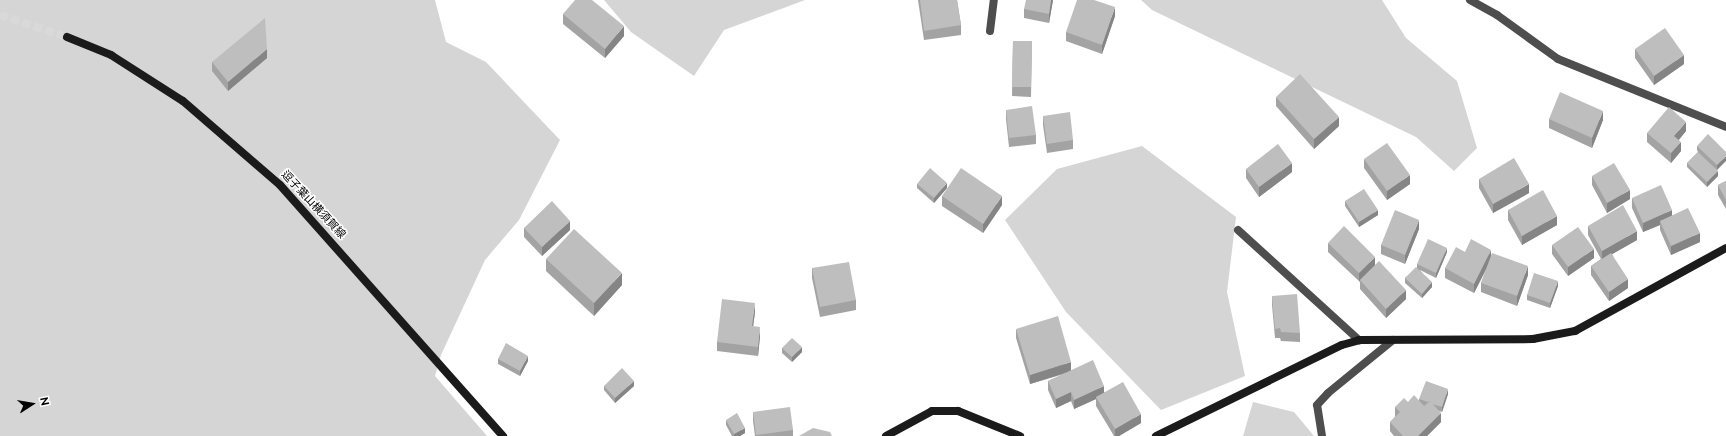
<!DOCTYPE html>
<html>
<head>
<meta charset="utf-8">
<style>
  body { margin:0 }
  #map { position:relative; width:1726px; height:436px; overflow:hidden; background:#fff; font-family:Raleway,"Noto Sans JP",sans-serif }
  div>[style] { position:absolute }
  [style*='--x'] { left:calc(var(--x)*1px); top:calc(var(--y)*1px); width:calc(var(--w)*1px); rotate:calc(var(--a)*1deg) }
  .green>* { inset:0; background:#d5d5d5 }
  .secondary-tunnel>* { height:8px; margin-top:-4px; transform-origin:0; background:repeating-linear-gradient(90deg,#d9d9d9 0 8px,transparent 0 12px) }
  .street>* { height:8px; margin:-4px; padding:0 4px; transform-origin:4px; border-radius:4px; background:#4e4e4e }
  .secondary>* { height:8px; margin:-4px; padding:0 4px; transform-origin:4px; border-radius:4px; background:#1b1b1b }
  .wall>* { inset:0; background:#a3a3a3 }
  .shaded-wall>* { inset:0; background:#858585 }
  .building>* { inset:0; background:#bebebe }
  span { translate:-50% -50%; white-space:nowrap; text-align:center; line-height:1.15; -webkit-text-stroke:3px #fff; paint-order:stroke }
  .street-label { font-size:11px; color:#000 }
  .north { position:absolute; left:12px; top:384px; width:40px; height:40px; -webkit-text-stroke:3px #fff; paint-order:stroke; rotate:78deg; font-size:11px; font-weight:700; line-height:16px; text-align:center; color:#000 }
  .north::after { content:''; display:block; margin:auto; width:14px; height:18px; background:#000; clip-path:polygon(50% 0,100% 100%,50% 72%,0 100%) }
</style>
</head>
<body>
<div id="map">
  <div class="green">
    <i style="clip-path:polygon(0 0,435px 0,446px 42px,486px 62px,560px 140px,519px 220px,485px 260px,441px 355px,435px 376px,487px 436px,0 436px)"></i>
    <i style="clip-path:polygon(604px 0,805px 0,724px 30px,694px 76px,631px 32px)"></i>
    <i style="clip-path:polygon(1141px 0,1382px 0,1406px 38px,1457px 81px,1477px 148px,1454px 171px,1416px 137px,1152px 10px)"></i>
    <i style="clip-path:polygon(1142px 146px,1236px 217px,1227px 292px,1245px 376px,1161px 410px,1066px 312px,1005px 220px,1057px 169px)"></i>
    <i style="clip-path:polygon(1253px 402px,1294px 412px,1314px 436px,1243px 436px)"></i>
  </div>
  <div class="secondary-tunnel">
    <i style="--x:0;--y:15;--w:71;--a:18.2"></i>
  </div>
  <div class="street">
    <i style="--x:1470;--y:0;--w:31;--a:29"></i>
    <i style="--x:1497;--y:15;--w:75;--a:35.8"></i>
    <i style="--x:1558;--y:59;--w:181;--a:22"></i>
    <i style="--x:990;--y:31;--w:31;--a:-83"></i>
    <i style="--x:1238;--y:230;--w:164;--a:42.3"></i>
    <i style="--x:1322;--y:436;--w:31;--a:-99"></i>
    <i style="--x:1317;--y:405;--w:16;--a:-47"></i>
    <i style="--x:1328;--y:393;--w:84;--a:-39.2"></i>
  </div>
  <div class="secondary">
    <i style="--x:67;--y:37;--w:48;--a:22.2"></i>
    <i style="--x:111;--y:55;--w:85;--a:32.6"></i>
    <i style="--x:183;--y:101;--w:128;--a:40.9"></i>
    <i style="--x:280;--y:185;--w:336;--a:48.4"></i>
    <i style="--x:886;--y:436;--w:52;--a:-28.5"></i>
    <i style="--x:932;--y:411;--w:26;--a:0"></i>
    <i style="--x:958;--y:411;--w:67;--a:22"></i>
    <i style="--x:1156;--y:436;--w:207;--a:-26.1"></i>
    <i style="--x:1342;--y:345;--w:18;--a:-16"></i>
    <i style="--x:1359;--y:340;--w:174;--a:-0.3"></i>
    <i style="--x:1533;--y:339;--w:43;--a:-10.8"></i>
    <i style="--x:1575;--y:331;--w:172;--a:-28.8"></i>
  </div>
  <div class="wall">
    <i style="clip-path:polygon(918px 0,957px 0,961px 25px,961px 35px,924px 40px)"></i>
    <i style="clip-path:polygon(1053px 0,1049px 23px,1024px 18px,1024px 9px)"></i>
    <i style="clip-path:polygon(563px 14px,624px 36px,605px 58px,563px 24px)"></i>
    <i style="clip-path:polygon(1115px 16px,1102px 54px,1066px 41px,1066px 32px)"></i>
    <i style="clip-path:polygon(1013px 41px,1032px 41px,1031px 97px,1012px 96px)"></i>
    <i style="clip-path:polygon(1635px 49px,1684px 64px,1654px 85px,1635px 58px)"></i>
    <i style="clip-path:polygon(267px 58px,228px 91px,212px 71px,212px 62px)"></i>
    <i style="clip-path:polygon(1276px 97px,1339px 126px,1314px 149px,1276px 106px)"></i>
    <i style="clip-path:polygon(1006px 110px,1036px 135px,1036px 144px,1009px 147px,1006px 119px)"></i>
    <i style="clip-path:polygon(1043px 116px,1073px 140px,1073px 149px,1047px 153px,1043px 125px)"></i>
    <i style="clip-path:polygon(1549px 119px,1603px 120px,1592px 148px,1549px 128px)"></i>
    <i style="clip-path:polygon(1686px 131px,1679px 140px,1681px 151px,1671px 163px,1647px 142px,1647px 133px)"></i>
    <i style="clip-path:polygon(1697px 146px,1726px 152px,1717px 170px,1718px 176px,1707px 187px,1687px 167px,1687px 163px,1698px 152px,1697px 150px)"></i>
    <i style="clip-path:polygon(1364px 159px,1410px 184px,1387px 200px,1364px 168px)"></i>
    <i style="clip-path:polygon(1246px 169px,1292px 172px,1259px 197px,1246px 178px)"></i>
    <i style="clip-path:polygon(1592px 176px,1630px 199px,1607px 213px,1592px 185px)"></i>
    <i style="clip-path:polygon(1479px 179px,1529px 193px,1493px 213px,1479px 188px)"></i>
    <i style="clip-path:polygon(1726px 181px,1726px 209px,1718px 195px,1718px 185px)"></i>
    <i style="clip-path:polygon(917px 184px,947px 188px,934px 203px,917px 188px)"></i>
    <i style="clip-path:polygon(942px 196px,1002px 205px,983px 233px,942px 206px)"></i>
    <i style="clip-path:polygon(1632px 198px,1672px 215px,1700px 242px,1671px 255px,1660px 230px,1660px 225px,1643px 232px,1632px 208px)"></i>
    <i style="clip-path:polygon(1345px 201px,1378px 215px,1359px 227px,1345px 206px)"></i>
    <i style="clip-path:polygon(1508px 210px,1557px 225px,1522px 245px,1508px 220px)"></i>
    <i style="clip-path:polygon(1588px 226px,1637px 240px,1612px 254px,1628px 288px,1609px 301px,1591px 275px,1591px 266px,1601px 259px,1588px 235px)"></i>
    <i style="clip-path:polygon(524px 228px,570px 230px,542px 256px,524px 237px)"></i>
    <i style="clip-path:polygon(1419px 229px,1405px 264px,1381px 254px,1381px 245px)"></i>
    <i style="clip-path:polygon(1328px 243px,1375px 265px,1406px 299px,1386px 318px,1360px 289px,1360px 282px,1328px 252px)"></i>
    <i style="clip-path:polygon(1552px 245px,1594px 258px,1568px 276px,1552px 254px)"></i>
    <i style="clip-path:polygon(1447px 252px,1436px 278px,1420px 270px,1432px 287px,1422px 298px,1405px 283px,1405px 278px,1417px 268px,1417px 264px)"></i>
    <i style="clip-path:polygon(1465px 252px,1491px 255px,1528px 275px,1517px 306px,1481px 292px,1481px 283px,1487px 268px,1474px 293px,1445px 278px,1445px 268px)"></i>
    <i style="clip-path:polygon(546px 259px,622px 285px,594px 316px,546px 271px)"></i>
    <i style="clip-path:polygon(812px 268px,856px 300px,856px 310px,820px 317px,812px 278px)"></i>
    <i style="clip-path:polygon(1558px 286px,1550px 308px,1527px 300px,1527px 295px)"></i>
    <i style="clip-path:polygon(1272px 296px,1300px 333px,1300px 342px,1281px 341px,1280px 338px,1275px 338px,1272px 305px)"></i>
    <i style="clip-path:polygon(755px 312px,753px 326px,760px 336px,758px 356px,717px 351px,717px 342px)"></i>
    <i style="clip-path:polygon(1016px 329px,1071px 370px,1104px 392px,1141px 423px,1119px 436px,1114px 436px,1096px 406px,1096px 399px,1074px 409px,1071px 401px,1056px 408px,1048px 390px,1048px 381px,1064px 374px,1030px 384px,1016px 338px)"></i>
    <i style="clip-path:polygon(782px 348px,802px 352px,792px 362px,782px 353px)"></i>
    <i style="clip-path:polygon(498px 359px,528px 361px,520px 376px,498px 364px)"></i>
    <i style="clip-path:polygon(604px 386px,634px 386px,615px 403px,604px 390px)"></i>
    <i style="clip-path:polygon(1448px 394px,1442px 412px,1439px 411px,1441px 422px,1427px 436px,1394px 436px,1390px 431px,1390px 422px,1395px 417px,1395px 407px,1408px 402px,1419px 401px,1419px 399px)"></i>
    <i style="clip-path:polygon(753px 412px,793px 430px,793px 436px,755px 436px,753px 421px)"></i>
    <i style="clip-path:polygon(726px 420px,745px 433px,740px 436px,732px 436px,726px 425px)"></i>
  </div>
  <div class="shaded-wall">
    <i style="clip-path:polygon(1051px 0,1053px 0,1049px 23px,1049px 14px)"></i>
    <i style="clip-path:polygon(1115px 7px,1115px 16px,1102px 54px,1102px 45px)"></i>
    <i style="clip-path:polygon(624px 26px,624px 36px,605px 58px,605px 49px)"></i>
    <i style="clip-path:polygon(267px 49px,267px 58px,228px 91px,228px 82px)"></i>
    <i style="clip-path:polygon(1684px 55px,1684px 64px,1654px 85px,1654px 76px)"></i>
    <i style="clip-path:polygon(1603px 111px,1603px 120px,1592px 148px,1592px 138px)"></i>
    <i style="clip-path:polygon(1339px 117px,1339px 126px,1314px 149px,1314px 139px)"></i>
    <i style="clip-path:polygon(1686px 122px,1686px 131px,1674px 145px,1674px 136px)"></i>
    <i style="clip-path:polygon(1681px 142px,1681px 151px,1671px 163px,1671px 153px)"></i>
    <i style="clip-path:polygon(1726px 156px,1726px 161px,1717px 170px,1717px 165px)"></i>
    <i style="clip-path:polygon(1292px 163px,1292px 172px,1259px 197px,1259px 187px)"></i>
    <i style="clip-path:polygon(1718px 171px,1718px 176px,1707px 187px,1707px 182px)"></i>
    <i style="clip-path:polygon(1410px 175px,1410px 184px,1387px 200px,1387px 191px)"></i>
    <i style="clip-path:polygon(947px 183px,947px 188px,934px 203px,934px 198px)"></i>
    <i style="clip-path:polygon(1529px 184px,1529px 193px,1493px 213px,1493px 204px)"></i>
    <i style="clip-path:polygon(1630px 190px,1630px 199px,1607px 213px,1607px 203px)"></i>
    <i style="clip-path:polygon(1002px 196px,1002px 205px,983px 233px,983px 224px)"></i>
    <i style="clip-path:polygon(1378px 210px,1378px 215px,1359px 227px,1359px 222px)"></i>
    <i style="clip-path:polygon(1672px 210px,1672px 219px,1660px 221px,1660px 225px,1643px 232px,1643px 223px)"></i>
    <i style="clip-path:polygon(1557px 216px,1557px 225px,1522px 245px,1522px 236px)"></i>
    <i style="clip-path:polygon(1419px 220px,1419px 229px,1405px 264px,1405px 255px)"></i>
    <i style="clip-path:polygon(570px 221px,570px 230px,542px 256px,542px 247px)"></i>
    <i style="clip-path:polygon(1637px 231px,1637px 240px,1602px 260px,1602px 251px)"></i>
    <i style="clip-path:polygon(1700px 233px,1700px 242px,1671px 255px,1671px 246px)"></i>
    <i style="clip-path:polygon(1447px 248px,1447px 252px,1436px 278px,1436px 273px)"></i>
    <i style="clip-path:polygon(1594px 249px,1594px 258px,1568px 276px,1568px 267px)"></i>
    <i style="clip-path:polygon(1491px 250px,1491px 259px,1474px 293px,1474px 284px)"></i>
    <i style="clip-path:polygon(1375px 257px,1375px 266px,1360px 280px,1359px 282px,1359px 273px)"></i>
    <i style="clip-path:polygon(1528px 266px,1528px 275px,1517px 306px,1517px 296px)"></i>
    <i style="clip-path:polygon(622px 273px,622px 285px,594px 316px,594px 303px)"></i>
    <i style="clip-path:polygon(1628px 279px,1628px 288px,1609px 301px,1609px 292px)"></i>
    <i style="clip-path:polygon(1558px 281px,1558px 286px,1550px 308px,1550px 303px)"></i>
    <i style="clip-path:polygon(1432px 282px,1432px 287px,1422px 298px,1422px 294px)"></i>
    <i style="clip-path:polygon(1406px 290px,1406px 299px,1386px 318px,1386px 309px)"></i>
    <i style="clip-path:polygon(755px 303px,755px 312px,752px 335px,752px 326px)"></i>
    <i style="clip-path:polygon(760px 327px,760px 336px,758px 356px,758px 347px)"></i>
    <i style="clip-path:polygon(802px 347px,802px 352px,792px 362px,792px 357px)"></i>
    <i style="clip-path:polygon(528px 356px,528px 361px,520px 376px,520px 371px)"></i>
    <i style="clip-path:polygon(1071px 362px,1071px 371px,1030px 384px,1030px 375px)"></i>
    <i style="clip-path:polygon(634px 381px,634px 386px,615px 403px,615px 398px)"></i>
    <i style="clip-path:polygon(1104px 386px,1104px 395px,1096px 397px,1096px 399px,1074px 409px,1074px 400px)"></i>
    <i style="clip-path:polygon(1448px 389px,1448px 394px,1442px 412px,1442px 407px)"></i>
    <i style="clip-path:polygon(1071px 392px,1071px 401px,1056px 408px,1056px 399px)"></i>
    <i style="clip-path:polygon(1441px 413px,1441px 422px,1427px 436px,1418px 436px)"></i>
    <i style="clip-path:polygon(1141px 414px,1141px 423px,1119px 436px,1115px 436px,1115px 429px)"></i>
    <i style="clip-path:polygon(745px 428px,745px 433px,740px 436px,734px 436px,734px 434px)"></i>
  </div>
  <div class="building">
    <i style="clip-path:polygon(575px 0,592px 0,624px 26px,605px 49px,563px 14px)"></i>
    <i style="clip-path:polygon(920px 0,957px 0,961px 25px,924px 31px)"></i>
    <i style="clip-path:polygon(1026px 0,1051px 0,1049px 14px,1024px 9px)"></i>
    <i style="clip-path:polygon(1077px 0,1094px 0,1115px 7px,1102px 45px,1066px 32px)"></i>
    <i style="clip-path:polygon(265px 18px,267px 49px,228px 82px,212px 62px)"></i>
    <i style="clip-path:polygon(1665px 28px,1684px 55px,1654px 76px,1635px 49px)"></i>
    <i style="clip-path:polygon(1013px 41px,1032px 41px,1031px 87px,1012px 87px)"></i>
    <i style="clip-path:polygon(1300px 74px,1339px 117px,1314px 139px,1276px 97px)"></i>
    <i style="clip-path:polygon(1560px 92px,1603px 111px,1592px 138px,1549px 119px)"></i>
    <i style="clip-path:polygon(1032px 106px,1036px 135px,1009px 138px,1006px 110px)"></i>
    <i style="clip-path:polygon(1669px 107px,1686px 122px,1674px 136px,1681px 142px,1671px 153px,1647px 133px)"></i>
    <i style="clip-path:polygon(1070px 112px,1073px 140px,1047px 144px,1043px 116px)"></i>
    <i style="clip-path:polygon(1708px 134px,1726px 152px,1726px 156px,1717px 165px,1697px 146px)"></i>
    <i style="clip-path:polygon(1387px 143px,1410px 175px,1387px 191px,1364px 159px)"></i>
    <i style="clip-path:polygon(1278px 144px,1292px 163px,1259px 187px,1246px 169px)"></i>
    <i style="clip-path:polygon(1698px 152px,1718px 171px,1707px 182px,1687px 163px)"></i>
    <i style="clip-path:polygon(1514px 158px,1529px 184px,1493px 204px,1479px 179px)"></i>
    <i style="clip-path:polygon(1614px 163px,1630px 190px,1607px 203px,1592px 176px)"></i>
    <i style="clip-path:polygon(930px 168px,947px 183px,934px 198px,917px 184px)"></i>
    <i style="clip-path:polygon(961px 168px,1002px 196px,983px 224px,942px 196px)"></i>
    <i style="clip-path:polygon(1726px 181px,1726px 200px,1718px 185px)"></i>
    <i style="clip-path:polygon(1661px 185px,1672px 210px,1643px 223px,1632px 198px)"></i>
    <i style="clip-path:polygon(1364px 189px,1378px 210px,1359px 222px,1345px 201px)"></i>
    <i style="clip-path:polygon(1543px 190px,1557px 216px,1522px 236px,1508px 210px)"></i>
    <i style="clip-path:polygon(552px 201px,570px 221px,542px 247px,524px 228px)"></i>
    <i style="clip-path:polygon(1623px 205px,1637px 231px,1602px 251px,1588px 226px)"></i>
    <i style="clip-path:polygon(1688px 208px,1700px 233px,1671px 246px,1660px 221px)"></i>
    <i style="clip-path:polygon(1395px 210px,1419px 220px,1405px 255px,1381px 245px)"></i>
    <i style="clip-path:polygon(1344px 226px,1375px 257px,1359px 273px,1328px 243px)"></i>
    <i style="clip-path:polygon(1578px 227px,1594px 249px,1568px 267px,1552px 245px)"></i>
    <i style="clip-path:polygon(574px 229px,622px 273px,594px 303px,546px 259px)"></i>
    <i style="clip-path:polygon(1428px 239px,1447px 248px,1436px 273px,1417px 264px)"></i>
    <i style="clip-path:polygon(1471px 239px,1491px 250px,1474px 284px,1445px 268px,1456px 247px,1465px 252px)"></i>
    <i style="clip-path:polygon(1492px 253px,1528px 266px,1517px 296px,1481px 283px)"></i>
    <i style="clip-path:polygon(1611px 253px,1628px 279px,1609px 292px,1591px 266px)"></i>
    <i style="clip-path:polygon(1379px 261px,1406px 290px,1386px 309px,1360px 280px)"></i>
    <i style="clip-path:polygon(849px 262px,856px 300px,820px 307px,812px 268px)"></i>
    <i style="clip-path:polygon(1416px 267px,1432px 282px,1422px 294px,1405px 278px)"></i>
    <i style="clip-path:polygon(1534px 273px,1558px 281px,1550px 303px,1527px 295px)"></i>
    <i style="clip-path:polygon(1297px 294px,1300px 333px,1281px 332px,1280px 328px,1275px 329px,1272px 296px)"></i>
    <i style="clip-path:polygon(722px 299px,755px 303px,752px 326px,760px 327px,758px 347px,717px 342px)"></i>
    <i style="clip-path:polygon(1058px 316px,1071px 362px,1030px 375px,1016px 329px)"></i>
    <i style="clip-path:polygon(792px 338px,802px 347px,792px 357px,782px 348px)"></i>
    <i style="clip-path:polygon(506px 343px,528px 356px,520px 371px,498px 359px)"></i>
    <i style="clip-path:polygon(1093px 360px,1104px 386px,1074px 400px,1071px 392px,1056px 399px,1048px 381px)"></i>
    <i style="clip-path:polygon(622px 368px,634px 381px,615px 398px,604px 386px)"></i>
    <i style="clip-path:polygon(1426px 381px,1448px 389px,1442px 407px,1432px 404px,1430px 401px,1428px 402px,1419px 399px)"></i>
    <i style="clip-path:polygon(1123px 382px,1141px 414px,1115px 429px,1096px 397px)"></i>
    <i style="clip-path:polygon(1414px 395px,1424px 406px,1430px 401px,1441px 413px,1418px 436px,1403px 436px,1390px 422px,1400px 412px,1395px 407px,1404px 398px,1408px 402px)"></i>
    <i style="clip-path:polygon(790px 407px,793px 430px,756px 435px,753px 412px)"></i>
    <i style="clip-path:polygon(737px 413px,745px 428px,734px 434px,726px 420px)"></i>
    <i style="clip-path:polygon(813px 428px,830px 432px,832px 436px,799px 436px)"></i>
  </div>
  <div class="street-label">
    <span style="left:313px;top:205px;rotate:47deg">逗子葉山横須賀線</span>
  </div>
  <div class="north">N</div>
</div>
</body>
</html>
